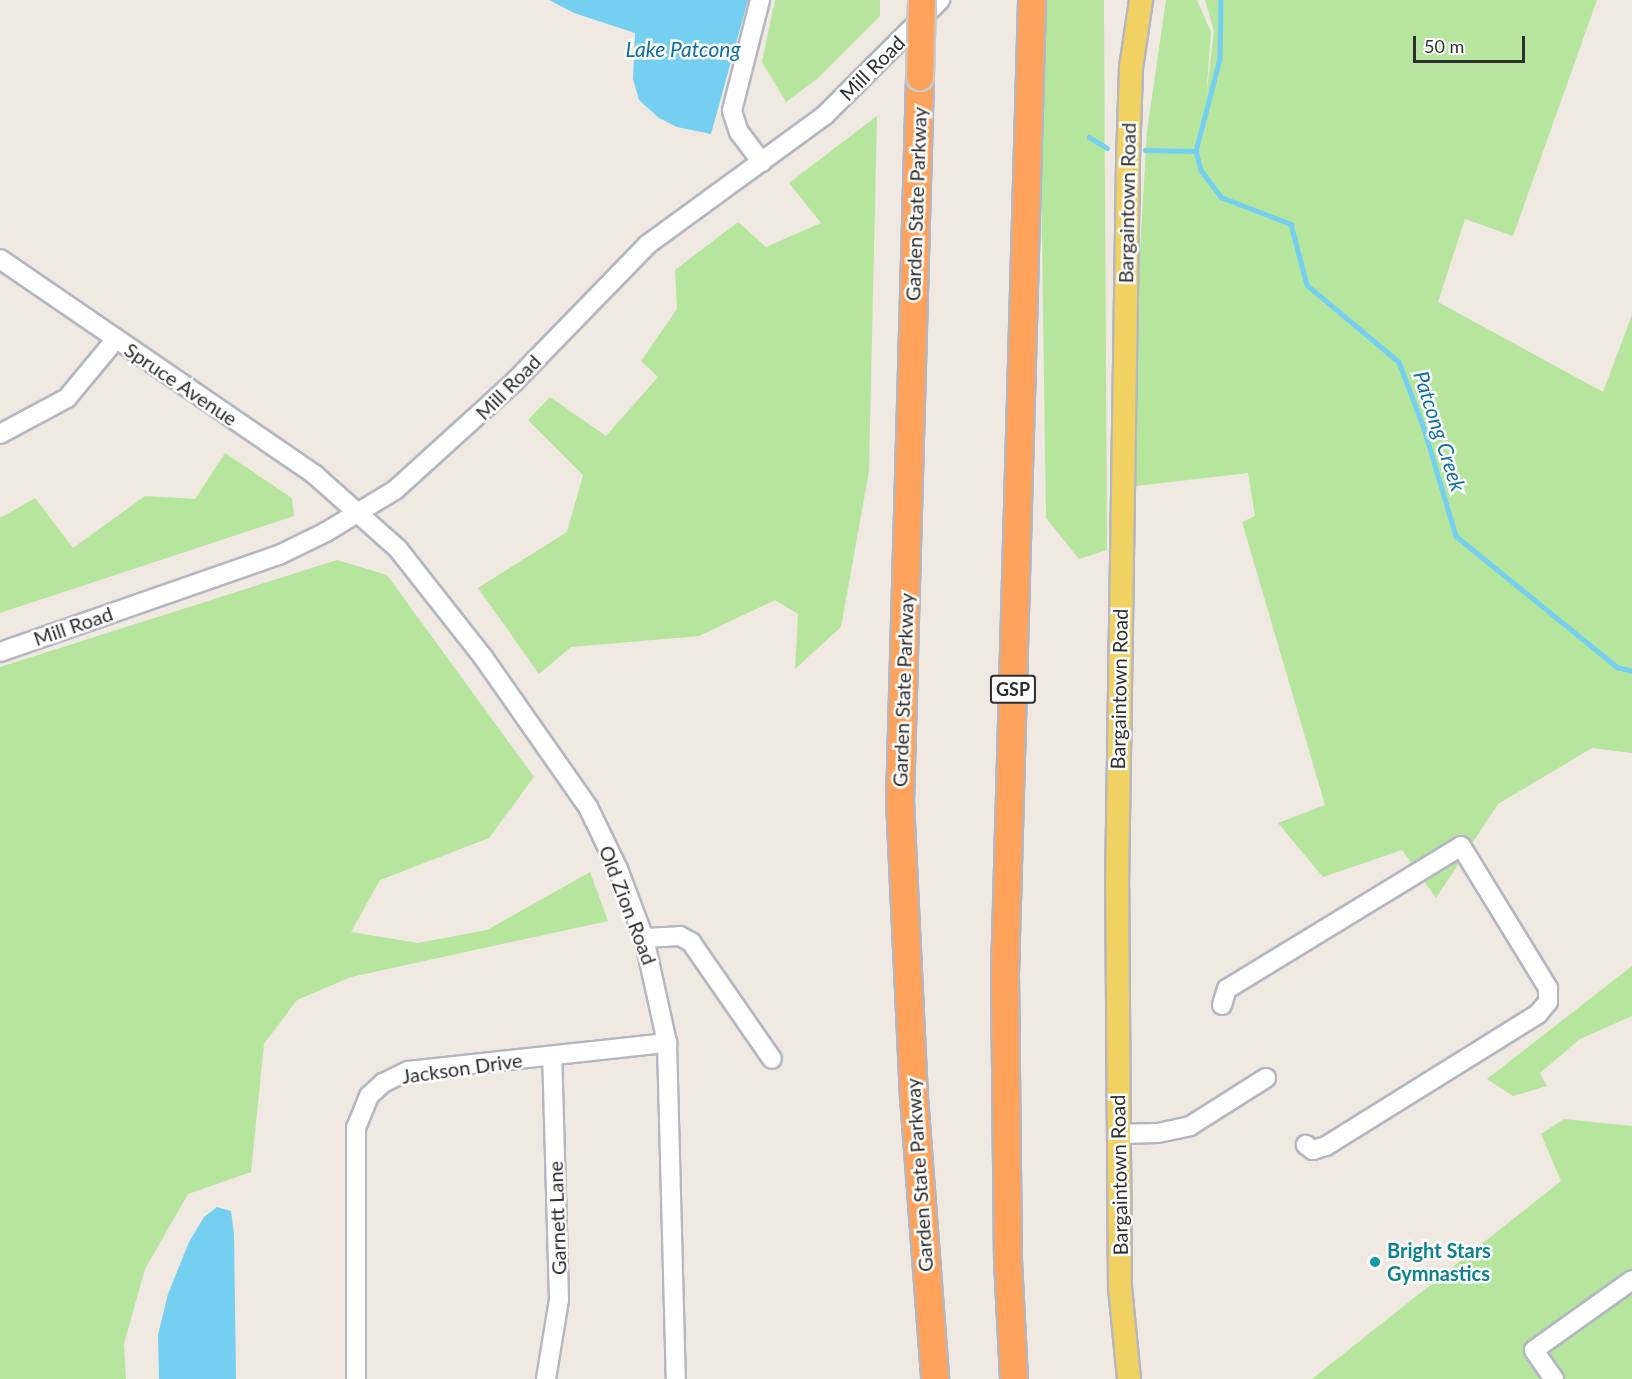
<!DOCTYPE html>
<html>
<head>
<meta charset="utf-8">
<style>
  body { margin:0 }
  #map { position:relative; width:1632px; height:1379px; overflow:hidden; background:#efe9e1; font-family:Lato,sans-serif }
  div>[style] { position:absolute }
  [style*='--x'] { left:calc(var(--x)*1px); top:calc(var(--y)*1px); width:calc(var(--w)*1px); rotate:calc(var(--a)*1deg) }
  .green>* { inset:0; background:#b6e59e }
  .water>* { inset:0; background:#75cff0 }
  .stream>* { height:4.5px; margin:-2.25px; padding:0 2.25px; transform-origin:2.25px; border-radius:2.25px; background:#75cff0 }
  .roads { filter:drop-shadow(2px 0 #b4b7c1) drop-shadow(-2px 0 #b4b7c1) drop-shadow(0 2px #b4b7c1) drop-shadow(0 -2px #b4b7c1) }
  .minor>* { height:18px; margin:-9px; padding:0 9px; transform-origin:9px; border-radius:9px; background:#fff }
  .major>* { height:22px; margin:-11px; padding:0 11px; transform-origin:11px; border-radius:11px; background:#f2d163 }
  .highway>* { height:26px; margin:-13px; padding:0 13px; transform-origin:13px; border-radius:13px; background:#ffa35c }
  .bridges { filter:drop-shadow(2px 0 #c9c9c9) drop-shadow(-2px 0 #c9c9c9) drop-shadow(0 2px #c9c9c9) drop-shadow(0 -2px #c9c9c9) }
  .highway-bridge>* { height:26px; margin:-13px; padding:0 13px; transform-origin:13px; border-radius:13px; background:#ffa35c }
  .dots>* { width:16px; height:16px; translate:-50% -50%; box-sizing:border-box; border:3px solid #fff; border-radius:50% }
  span { translate:-50% -50%; white-space:nowrap; text-align:center; line-height:1.15; -webkit-text-stroke:5px #fff; paint-order:stroke }
  .shield-label span { padding:2px 4px; background:#fff; border:2px solid; border-radius:4px; -webkit-text-stroke-width:0 }
  .shield-label { font-size:18px; color:#2e2e2e; font-weight:700 }
  .street-label { font-size:20px; color:#2e2e2e }
  .culture-label { font-size:20px; color:#0d838f; font-weight:700 }
  .left { translate:0 -50%; text-align:left }
  .water-label { font-size:21px; color:#0d6fa3; font-style:italic }
  .scale { position:absolute; left:1413px; top:36px; width:112px; height:27px; box-sizing:border-box; border:3px solid #2e2e2e; border-top:0; padding-left:8px; font-size:18px; line-height:21px; white-space:nowrap; color:#2e2e2e; -webkit-text-stroke:4px #fff; paint-order:stroke }
</style>
</head>
<body>
<div id="map">
  <div class="green">
    <i style="clip-path:polygon(775px 0,880px 0,880px 16px,818px 78px,786px 102px,762px 62px)"></i>
    <i style="clip-path:polygon(1043px 0,1104px 0,1104px 8px,1107px 550px,1079px 559px,1046px 518px,1040px 98px)"></i>
    <i style="clip-path:polygon(1166px 0,1197px 0,1211px 32px,1206px 98px,1214px 31px,1205px 0,1597px 0,1513px 236px,1465px 219px,1438px 302px,1603px 392px,1632px 315px,1632px 753px,1592px 748px,1498px 804px,1436px 898px,1402px 850px,1323px 877px,1278px 823px,1325px 805px,1242px 522px,1255px 516px,1248px 473px,1136px 486px,1136px 319px,1147px 131px)"></i>
    <i style="clip-path:polygon(877px 116px,869px 471px,841px 627px,795px 669px,798px 614px,775px 600px,699px 636px,571px 647px,539px 674px,478px 588px,567px 532px,583px 475px,528px 420px,550px 397px,606px 436px,658px 377px,641px 361px,677px 309px,675px 270px,738px 222px,766px 247px,821px 223px,789px 183px)"></i>
    <i style="clip-path:polygon(225px 453px,292px 498px,294px 516px,0 613px,0 518px,35px 498px,73px 548px,145px 496px,195px 499px)"></i>
    <i style="clip-path:polygon(337px 560px,387px 575px,534px 777px,489px 838px,380px 880px,351px 932px,418px 943px,487px 930px,590px 872px,608px 921px,351px 977px,297px 1000px,264px 1044px,251px 1172px,188px 1194px,145px 1269px,124px 1344px,126px 1379px,0 1379px,0 667px)"></i>
    <i style="clip-path:polygon(1632px 966px,1632px 1016px,1580px 1039px,1540px 1073px,1547px 1086px,1513px 1096px,1487px 1079px)"></i>
    <i style="clip-path:polygon(1564px 1119px,1632px 1126px,1632px 1379px,1312px 1379px,1561px 1181px,1541px 1134px)"></i>
  </div>
  <div class="water">
    <i style="clip-path:polygon(549px 0,748px 0,711px 134px,677px 127px,659px 118px,639px 100px,633px 79px,635px 33px,574px 13px)"></i>
    <i style="clip-path:polygon(217px 1207px,231px 1211px,234px 1234px,236px 1379px,159px 1379px,158px 1335px,168px 1294px,189px 1242px,204px 1217px)"></i>
  </div>
  <div class="stream">
    <i style="--x:1221;--y:0;--w:59;--a:91"></i>
    <i style="--x:1220;--y:59;--w:95;--a:104.6"></i>
    <i style="--x:1196;--y:151;--w:20;--a:75"></i>
    <i style="--x:1201;--y:170;--w:34;--a:53"></i>
    <i style="--x:1221;--y:197;--w:75;--a:21.1"></i>
    <i style="--x:1291;--y:224;--w:63;--a:75.3"></i>
    <i style="--x:1307;--y:285;--w:120;--a:39.9"></i>
    <i style="--x:1399;--y:362;--w:71;--a:69.3"></i>
    <i style="--x:1424;--y:428;--w:113;--a:73.5"></i>
    <i style="--x:1456;--y:536;--w:208;--a:39.1"></i>
    <i style="--x:1617;--y:667;--w:16;--a:15"></i>
    <i style="--x:1089;--y:137;--w:21;--a:31"></i>
    <i style="--x:1145;--y:150;--w:51;--a:1.1"></i>
  </div>
  <div class="roads">
    <div class="minor">
      <i style="--x:760;--y:0;--w:114;--a:104.2"></i>
      <i style="--x:732;--y:111;--w:22;--a:72"></i>
      <i style="--x:739;--y:132;--w:38;--a:53"></i>
      <i style="--x:0;--y:259;--w:382;--a:34.4"></i>
      <i style="--x:315;--y:475;--w:111;--a:41.7"></i>
      <i style="--x:398;--y:549;--w:137;--a:51.8"></i>
      <i style="--x:483;--y:657;--w:183;--a:55"></i>
      <i style="--x:588;--y:807;--w:69;--a:64.2"></i>
      <i style="--x:618;--y:869;--w:74;--a:69.4"></i>
      <i style="--x:644;--y:938;--w:107;--a:77.6"></i>
      <i style="--x:667;--y:1043;--w:336;--a:88.5"></i>
      <i style="--x:0;--y:434;--w:76;--a:-28.2"></i>
      <i style="--x:67;--y:398;--w:77;--a:-50.3"></i>
      <i style="--x:0;--y:652;--w:295;--a:-19.2"></i>
      <i style="--x:279;--y:555;--w:52;--a:-26.1"></i>
      <i style="--x:326;--y:532;--w:81;--a:-31.3"></i>
      <i style="--x:395;--y:490;--w:161;--a:-42.2"></i>
      <i style="--x:514;--y:382;--w:191;--a:-45.8"></i>
      <i style="--x:647;--y:245;--w:220;--a:-36.1"></i>
      <i style="--x:825;--y:115;--w:163;--a:-45"></i>
      <i style="--x:644;--y:938;--w:36;--a:-3"></i>
      <i style="--x:680;--y:936;--w:13;--a:29"></i>
      <i style="--x:691;--y:942;--w:142;--a:55.3"></i>
      <i style="--x:1222;--y:1005;--w:17;--a:-73"></i>
      <i style="--x:1227;--y:989;--w:274;--a:-31.4"></i>
      <i style="--x:1461;--y:846;--w:167;--a:58.5"></i>
      <i style="--x:1548;--y:988;--w:14;--a:90"></i>
      <i style="--x:1548;--y:1002;--w:16;--a:130"></i>
      <i style="--x:1538;--y:1014;--w:250;--a:148.1"></i>
      <i style="--x:1326;--y:1146;--w:14;--a:163"></i>
      <i style="--x:1313;--y:1150;--w:9;--a:-144"></i>
      <i style="--x:1118;--y:1134;--w:40;--a:-1.4"></i>
      <i style="--x:1158;--y:1133;--w:33;--a:-12"></i>
      <i style="--x:1190;--y:1126;--w:90;--a:-32.3"></i>
      <i style="--x:356;--y:1379;--w:251;--a:-90"></i>
      <i style="--x:356;--y:1128;--w:35;--a:-68"></i>
      <i style="--x:369;--y:1096;--w:19;--a:-43"></i>
      <i style="--x:383;--y:1083;--w:28;--a:-26"></i>
      <i style="--x:408;--y:1071;--w:261;--a:-6.2"></i>
      <i style="--x:546;--y:1379;--w:80;--a:-80.7"></i>
      <i style="--x:559;--y:1300;--w:244;--a:-91.6"></i>
      <i style="--x:1554;--y:1379;--w:35;--a:-125"></i>
      <i style="--x:1534;--y:1350;--w:120;--a:-35.5"></i>
    </div>
    <div class="major">
      <i style="--x:1129;--y:1379;--w:91;--a:-95.6"></i>
      <i style="--x:1120;--y:1288;--w:400;--a:-90.4"></i>
      <i style="--x:1117;--y:888;--w:728;--a:-89.13"></i>
      <i style="--x:1128;--y:160;--w:92;--a:-88.1"></i>
      <i style="--x:1131;--y:68;--w:69;--a:-81.6"></i>
    </div>
    <div class="highway">
      <i style="--x:920;--y:77;--w:724;--a:91.58"></i>
      <i style="--x:900;--y:801;--w:296;--a:87.3"></i>
      <i style="--x:914;--y:1097;--w:283;--a:85.7"></i>
      <i style="--x:1014;--y:1379;--w:118;--a:-92.9"></i>
      <i style="--x:1008;--y:1261;--w:287;--a:-90.6"></i>
      <i style="--x:1005;--y:974;--w:974;--a:-88.41"></i>
    </div>
  </div>
  <div class="bridges">
    <div class="highway-bridge">
      <i style="--x:920;--y:77;--w:77;--a:-88.5"></i>
    </div>
  </div>
  <div class="dots">
    <i style="left:1375px;top:1262px;background:#0f9aa8"></i>
  </div>
  <div class="shield-label">
    <span style="left:1013px;top:689px">GSP</span>
  </div>
  <div class="street-label">
    <span style="left:872px;top:68px;rotate:-45deg">Mill Road</span>
    <span style="left:1127px;top:203px;rotate:-89deg">Bargaintown Road</span>
    <span style="left:916px;top:204px;rotate:-88deg">Garden State Parkway</span>
    <span style="left:181px;top:384px;rotate:34deg">Spruce Avenue</span>
    <span style="left:508px;top:387px;rotate:-45deg">Mill Road</span>
    <span style="left:73px;top:626px;rotate:-19deg">Mill Road</span>
    <span style="left:1119px;top:689px;rotate:-89deg">Bargaintown Road</span>
    <span style="left:903px;top:690px;rotate:-88deg">Garden State Parkway</span>
    <span style="left:628px;top:905px;rotate:69deg">Old Zion Road</span>
    <span style="left:462px;top:1068px;rotate:-8deg">Jackson Drive</span>
    <span style="left:919px;top:1175px;rotate:-94deg">Garden State Parkway</span>
    <span style="left:1119px;top:1175px;rotate:-91deg">Bargaintown Road</span>
    <span style="left:557px;top:1218px;rotate:-92deg">Garnett Lane</span>
  </div>
  <div class="culture-label">
    <span class="left" style="left:1387px;top:1262px">Bright Stars<br>Gymnastics</span>
  </div>
  <div class="water-label">
    <span style="left:683px;top:49px">Lake Patcong</span>
    <span style="left:1440px;top:431px;rotate:72deg">Patcong Creek</span>
  </div>
  <div class="scale">50 m</div>
</div>
</body>
</html>
